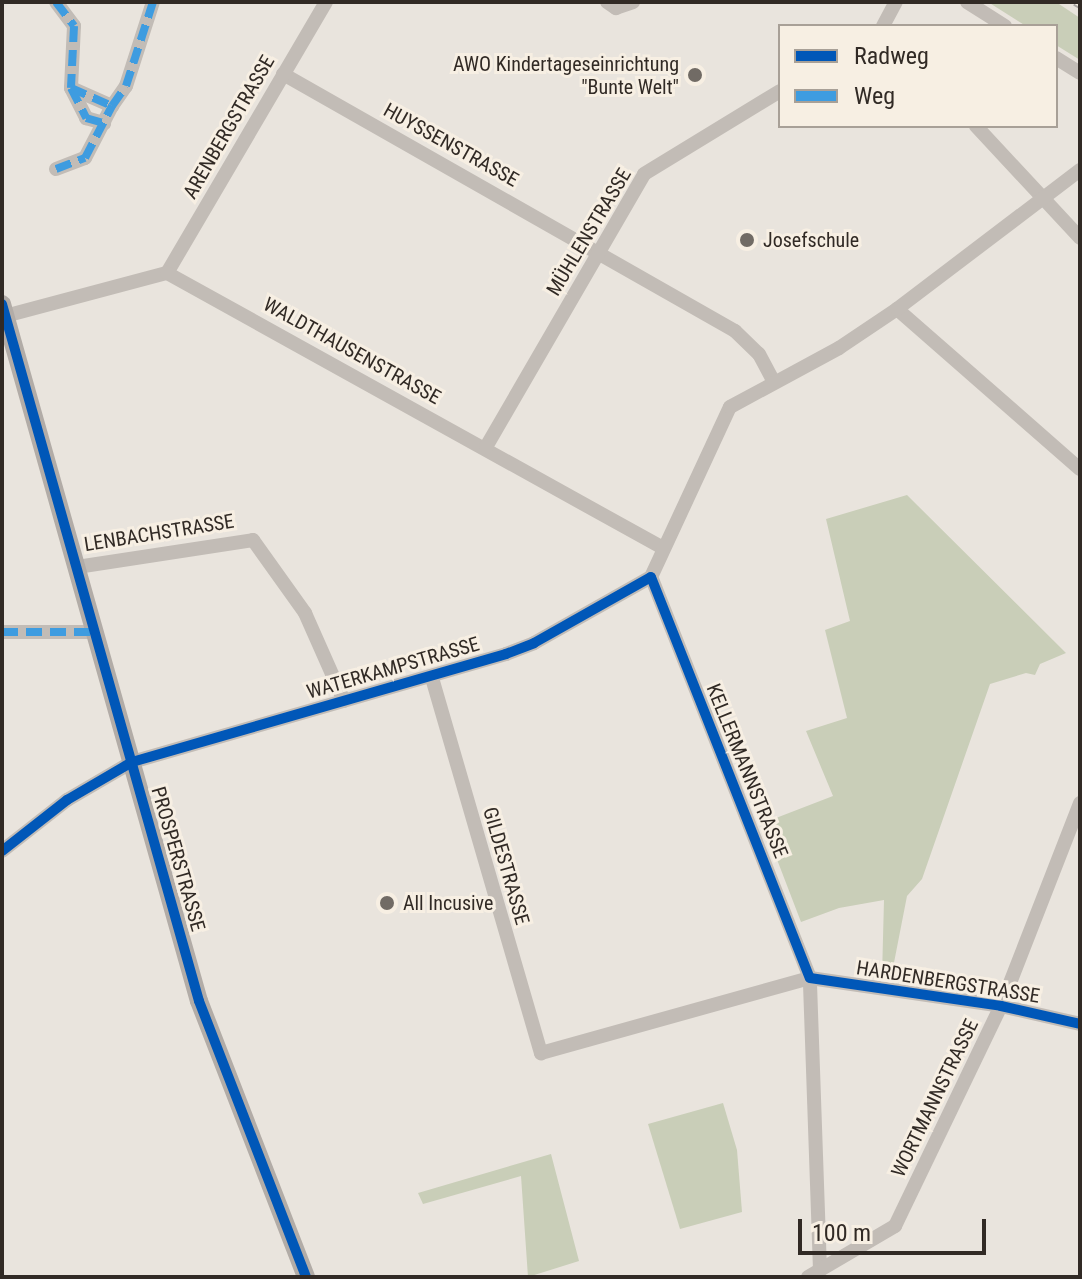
<!DOCTYPE html>
<html>
<head>
<meta charset="utf-8">
<style>
  body { margin:0 }
  #map { position:relative; width:1082px; height:1279px; overflow:hidden; background:#e9e4dd; font-family:"Roboto Condensed",sans-serif }
  div>[style] { position:absolute }
  [style*='--x'] { left:calc(var(--x)*1px); top:calc(var(--y)*1px); width:calc(var(--w)*1px); rotate:calc(var(--a)*1deg) }
  .green>* { inset:0; background:#c9ceb8 }
  .street>* { height:14px; margin:-7px; padding:0 7px; transform-origin:7px; border-radius:7px; background:#c2bcb6 }
  .secondary>* { height:18px; margin:-9px; padding:0 9px; transform-origin:9px; border-radius:9px; background:#b2aca7 }
  .rail>* { height:7px; margin-top:-3.5px; transform-origin:0; background:repeating-linear-gradient(90deg,#f7efe3 0 12px,#a9a5a1 0 24px); box-sizing:border-box; border-block:2px solid #a9a5a1 }
  .quiet>* { height:8px; margin-top:-4px; transform-origin:0; background:repeating-linear-gradient(90deg,#3e9ce0 0 16px,transparent 0 24px) }
  .cycleway>* { height:10px; margin:-5px; padding:0 5px; transform-origin:5px; border-radius:5px; background:#0057b8 }
  .dots>* { width:22px; height:22px; translate:-50% -50%; box-sizing:border-box; border:4px solid #f7efe3; border-radius:50% }
  span { translate:-50% -50%; white-space:nowrap; text-align:center; line-height:1.15; -webkit-text-stroke:6px #f7efe3; paint-order:stroke }
  .poi-label { font-size:20px; color:#312a25 }
  .right { translate:-100% -50%; text-align:right }
  .left { translate:0 -50%; text-align:left }
  .street-label { font-size:20px; color:#312a25 }
  .frame { position:absolute; inset:0; border:4px solid #312a25; pointer-events:none }
  .legend { position:absolute; left:778px; top:24px; width:280px; height:104px; box-sizing:border-box; background:#f7efe3; border:2px solid #a8a097; margin:0; padding:10px 14px; list-style:none; font-size:24px; color:#312a25 }
  .legend li { display:flex; align-items:center; gap:16px; height:40px }
  .legend b { width:40px; border:2px solid #a8a097 }
  .scale { position:absolute; left:798px; top:1219px; width:188px; height:36px; box-sizing:border-box; border:4px solid #312a25; border-top:0; padding-left:10px; font-size:24px; line-height:28px; white-space:nowrap; color:#312a25; -webkit-text-stroke:6px #f7efe3; paint-order:stroke }
</style>
</head>
<body>
<div id="map">
  <div class="green">
    <i style="clip-path:polygon(988px 2px,1056px 2px,1080px 18px,1080px 60px,1056px 45px,1056px 26px,1026px 26px)"></i>
    <i style="clip-path:polygon(907px 495px,1066px 653px,1040px 664px,1035px 675px,1026px 673px,990px 684px,922px 879px,907px 896px,891px 978px,882px 976px,884px 900px,839px 908px,801px 922px,763px 823px,833px 796px,806px 731px,847px 718px,825px 630px,850px 621px,826px 519px)"></i>
    <i style="clip-path:polygon(723px 1103px,737px 1150px,742px 1212px,680px 1229px,648px 1124px)"></i>
    <i style="clip-path:polygon(551px 1154px,579px 1261px,528px 1277px,521px 1176px,423px 1204px,418px 1193px)"></i>
  </div>
  <div class="street">
    <i style="--x:56;--y:2;--w:30;--a:53"></i>
    <i style="--x:74;--y:26;--w:62;--a:92.8"></i>
    <i style="--x:71;--y:88;--w:45;--a:23.7"></i>
    <i style="--x:112;--y:106;--w:24;--a:-55"></i>
    <i style="--x:126;--y:86;--w:88;--a:-72.2"></i>
    <i style="--x:607;--y:2;--w:11;--a:34"></i>
    <i style="--x:616;--y:8;--w:18;--a:-19"></i>
    <i style="--x:967;--y:2;--w:45;--a:32.3"></i>
    <i style="--x:883;--y:26;--w:27;--a:-62"></i>
    <i style="--x:1056;--y:58;--w:28;--a:32"></i>
    <i style="--x:283;--y:74;--w:520;--a:29.62"></i>
    <i style="--x:735;--y:331;--w:33;--a:44"></i>
    <i style="--x:759;--y:354;--w:32;--a:62"></i>
    <i style="--x:71;--y:88;--w:34;--a:63"></i>
    <i style="--x:86;--y:118;--w:19;--a:16"></i>
    <i style="--x:976;--y:126;--w:153;--a:47.1"></i>
    <i style="--x:56;--y:169;--w:31;--a:-21"></i>
    <i style="--x:85;--y:158;--w:59;--a:-62.6"></i>
    <i style="--x:167;--y:273;--w:314;--a:-59.6"></i>
    <i style="--x:897;--y:309;--w:243;--a:41.2"></i>
    <i style="--x:5;--y:316;--w:168;--a:-14.9"></i>
    <i style="--x:167;--y:273;--w:567;--a:29.01"></i>
    <i style="--x:486;--y:447;--w:315;--a:-59.9"></i>
    <i style="--x:644;--y:174;--w:159;--a:-31.4"></i>
    <i style="--x:77;--y:567;--w:178;--a:-8.7"></i>
    <i style="--x:253;--y:540;--w:90;--a:54.5"></i>
    <i style="--x:305;--y:613;--w:96;--a:66.1"></i>
    <i style="--x:2;--y:632;--w:93;--a:0"></i>
    <i style="--x:432;--y:678;--w:391;--a:73.8"></i>
    <i style="--x:541;--y:1053;--w:279;--a:-15.6"></i>
    <i style="--x:810;--y:978;--w:193;--a:8.3"></i>
    <i style="--x:1001;--y:1006;--w:81;--a:12.8"></i>
    <i style="--x:2;--y:851;--w:83;--a:-38.1"></i>
    <i style="--x:67;--y:800;--w:75;--a:-30.3"></i>
    <i style="--x:132;--y:762;--w:389;--a:-16.1"></i>
    <i style="--x:506;--y:654;--w:30;--a:-21"></i>
    <i style="--x:534;--y:643;--w:134;--a:-29.4"></i>
    <i style="--x:820;--y:1270;--w:292;--a:-92"></i>
    <i style="--x:810;--y:978;--w:431;--a:-111.6"></i>
    <i style="--x:651;--y:577;--w:187;--a:-65.1"></i>
    <i style="--x:730;--y:407;--w:124;--a:-28.4"></i>
    <i style="--x:839;--y:348;--w:70;--a:-33.9"></i>
    <i style="--x:897;--y:309;--w:230;--a:-37.2"></i>
    <i style="--x:808;--y:1277;--w:101;--a:-30.4"></i>
    <i style="--x:895;--y:1226;--w:244;--a:-64.3"></i>
    <i style="--x:1001;--y:1006;--w:218;--a:-68.7"></i>
  </div>
  <div class="secondary">
    <i style="--x:2;--y:304;--w:724;--a:74.22"></i>
    <i style="--x:199;--y:1001;--w:296;--a:68.8"></i>
  </div>
  <div class="rail">
    <i style="--x:1075;--y:2;--w:6;--a:31"></i>
  </div>
  <div class="quiet">
    <i style="--x:56;--y:2;--w:30;--a:53"></i>
    <i style="--x:74;--y:26;--w:62;--a:92.8"></i>
    <i style="--x:71;--y:88;--w:45;--a:23.7"></i>
    <i style="--x:112;--y:106;--w:24;--a:-55"></i>
    <i style="--x:126;--y:86;--w:88;--a:-72.2"></i>
    <i style="--x:71;--y:88;--w:34;--a:63"></i>
    <i style="--x:86;--y:118;--w:19;--a:16"></i>
    <i style="--x:56;--y:169;--w:31;--a:-21"></i>
    <i style="--x:85;--y:158;--w:59;--a:-62.6"></i>
    <i style="--x:2;--y:632;--w:93;--a:0"></i>
  </div>
  <div class="cycleway">
    <i style="--x:2;--y:304;--w:724;--a:74.22"></i>
    <i style="--x:199;--y:1001;--w:296;--a:68.8"></i>
    <i style="--x:2;--y:851;--w:83;--a:-38.1"></i>
    <i style="--x:67;--y:800;--w:75;--a:-30.3"></i>
    <i style="--x:132;--y:762;--w:389;--a:-16.1"></i>
    <i style="--x:506;--y:654;--w:30;--a:-21"></i>
    <i style="--x:534;--y:643;--w:134;--a:-29.4"></i>
    <i style="--x:651;--y:577;--w:431;--a:68.4"></i>
    <i style="--x:810;--y:978;--w:193;--a:8.3"></i>
    <i style="--x:1001;--y:1006;--w:81;--a:12.8"></i>
  </div>
  <div class="dots">
    <i style="left:695px;top:75px;background:#716b65"></i>
    <i style="left:747px;top:240px;background:#716b65"></i>
    <i style="left:387px;top:903px;background:#716b65"></i>
  </div>
  <div class="poi-label">
    <span class="right" style="left:679px;top:76px">AWO Kindertageseinrichtung<br>"Bunte Welt"</span>
    <span class="left" style="left:763px;top:240px">Josefschule</span>
    <span class="left" style="left:403px;top:903px">All Incusive</span>
  </div>
  <div class="street-label">
    <span style="left:229px;top:127px;rotate:-60deg">ARENBERGSTRASSE</span>
    <span style="left:451px;top:145px;rotate:29deg">HUYSSENSTRASSE</span>
    <span style="left:589px;top:232px;rotate:-59deg">MÜHLENSTRASSE</span>
    <span style="left:352px;top:351px;rotate:29deg">WALDTHAUSENSTRASSE</span>
    <span style="left:159px;top:533px;rotate:-9deg">LENBACHSTRASSE</span>
    <span style="left:393px;top:668px;rotate:-16deg">WATERKAMPSTRASSE</span>
    <span style="left:747px;top:771px;rotate:68deg">KELLERMANNSTRASSE</span>
    <span style="left:178px;top:859px;rotate:74deg">PROSPERSTRASSE</span>
    <span style="left:506px;top:866px;rotate:74deg">GILDESTRASSE</span>
    <span style="left:948px;top:982px;rotate:9deg">HARDENBERGSTRASSE</span>
    <span style="left:935px;top:1098px;rotate:-64deg">WORTMANNSTRASSE</span>
  </div>
  <div class="frame"></div>
  <ul class="legend">
  <li><b style="height:10px;background:#0057b8"></b>Radweg</li>
  <li><b style="height:10px;background:#3e9ce0"></b>Weg</li>
  </ul>
  <div class="scale">100 m</div>
</div>
</body>
</html>
